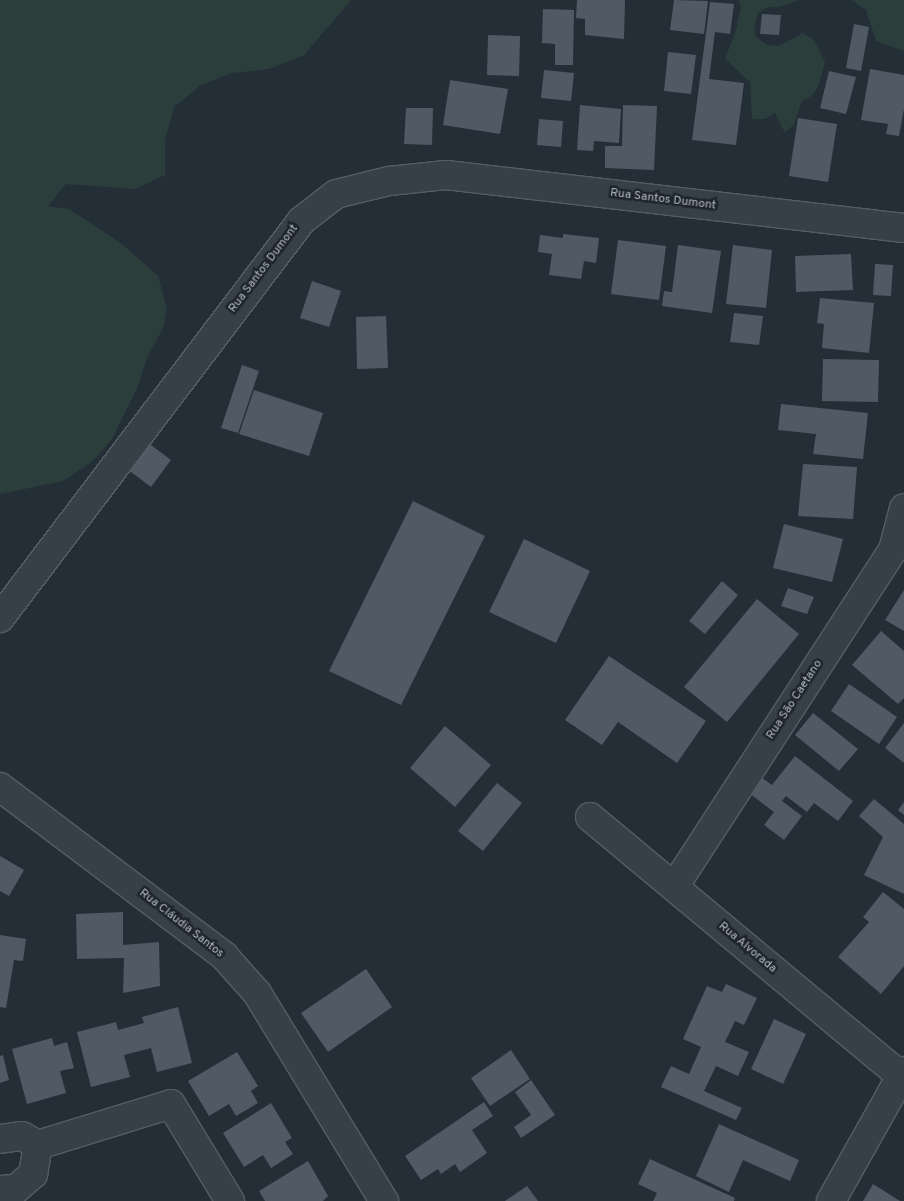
<!DOCTYPE html>
<html>
<head>
<meta charset="utf-8">
<style>
  body { margin:0 }
  #map { position:relative; width:904px; height:1201px; overflow:hidden; background:#242e36; font-family:Overpass,sans-serif }
  div>[style] { position:absolute }
  [style*='--x'] { left:calc(var(--x)*1px); top:calc(var(--y)*1px); width:calc(var(--w)*1px); rotate:calc(var(--a)*1deg) }
  .green>* { inset:0; background:#2c3e3c }
  .building>* { inset:0; background:#505a65 }
  .roads { filter:drop-shadow(1px 0 #555d65) drop-shadow(-1px 0 #555d65) drop-shadow(0 1px #555d65) drop-shadow(0 -1px #555d65) }
  .minor>* { height:28px; margin:-14px; padding:0 14px; transform-origin:14px; border-radius:14px; background:#373f47 }
  span { translate:-50% -50%; white-space:nowrap; text-align:center; line-height:1.15; -webkit-text-stroke:5px #1d242c; paint-order:stroke }
  .street-label { font-size:12px; color:#b2bac3 }
</style>
</head>
<body>
<div id="map">
  <div class="green">
    <i style="clip-path:polygon(0 0,351px 0,304px 55px,269px 69px,232px 73px,201px 85px,174px 107px,165px 140px,165px 175px,135px 189px,66px 184px,48px 206px,69px 209px,122px 244px,158px 276px,167px 309px,163px 328px,148px 356px,136px 391px,112px 439px,92px 462px,63px 481px,0 494px)"></i>
    <i style="clip-path:polygon(738px 0,799px 0,780px 7px,768px 7px,758px 13px,754px 26px,756px 37px,767px 45px,779px 46px,803px 33px,814px 40px,825px 62px,819px 84px,813px 95px,802px 101px,794px 124px,785px 133px,775px 113px,765px 119px,752px 119px,750px 82px,725px 59px,736px 30px,741px 6px)"></i>
    <i style="clip-path:polygon(851px 0,904px 0,904px 51px,876px 41px,866px 10px)"></i>
  </div>
  <div class="building">
    <i style="clip-path:polygon(577px 0,625px 0,624px 39px,585px 35px,585px 19px,576px 18px)"></i>
    <i style="clip-path:polygon(674px 0,708px 1px,704px 34px,670px 30px)"></i>
    <i style="clip-path:polygon(710px 2px,734px 4px,730px 34px,715px 32px,709px 79px,744px 83px,736px 145px,692px 140px)"></i>
    <i style="clip-path:polygon(543px 9px,574px 10px,573px 65px,555px 65px,555px 44px,542px 43px)"></i>
    <i style="clip-path:polygon(762px 14px,781px 15px,779px 35px,760px 34px)"></i>
    <i style="clip-path:polygon(854px 24px,869px 27px,861px 71px,846px 68px)"></i>
    <i style="clip-path:polygon(488px 35px,520px 36px,519px 76px,487px 75px)"></i>
    <i style="clip-path:polygon(668px 52px,696px 55px,691px 94px,664px 91px)"></i>
    <i style="clip-path:polygon(870px 69px,904px 75px,904px 109px,899px 136px,886px 134px,888px 124px,861px 120px)"></i>
    <i style="clip-path:polygon(544px 70px,574px 73px,571px 101px,541px 98px)"></i>
    <i style="clip-path:polygon(829px 71px,856px 77px,846px 114px,820px 108px)"></i>
    <i style="clip-path:polygon(450px 80px,508px 89px,500px 134px,443px 125px)"></i>
    <i style="clip-path:polygon(580px 105px,621px 109px,619px 143px,594px 141px,593px 151px,577px 150px)"></i>
    <i style="clip-path:polygon(623px 105px,657px 106px,654px 170px,605px 168px,605px 146px,622px 146px)"></i>
    <i style="clip-path:polygon(406px 108px,433px 108px,432px 145px,404px 144px)"></i>
    <i style="clip-path:polygon(798px 118px,837px 124px,828px 182px,789px 176px)"></i>
    <i style="clip-path:polygon(539px 119px,563px 121px,561px 147px,537px 145px)"></i>
    <i style="clip-path:polygon(563px 234px,599px 238px,596px 263px,584px 261px,581px 279px,549px 275px,552px 254px,538px 252px,540px 235px,563px 238px)"></i>
    <i style="clip-path:polygon(618px 240px,666px 246px,659px 300px,611px 294px)"></i>
    <i style="clip-path:polygon(678px 245px,721px 251px,712px 313px,662px 306px,664px 291px,672px 292px)"></i>
    <i style="clip-path:polygon(733px 245px,772px 250px,766px 308px,726px 304px)"></i>
    <i style="clip-path:polygon(851px 254px,853px 290px,796px 292px,795px 256px)"></i>
    <i style="clip-path:polygon(875px 264px,893px 265px,891px 296px,873px 295px)"></i>
    <i style="clip-path:polygon(312px 281px,341px 291px,329px 327px,300px 318px)"></i>
    <i style="clip-path:polygon(820px 298px,874px 303px,869px 353px,822px 348px,824px 324px,817px 323px)"></i>
    <i style="clip-path:polygon(734px 313px,763px 316px,759px 345px,730px 342px)"></i>
    <i style="clip-path:polygon(386px 316px,388px 368px,357px 369px,356px 317px)"></i>
    <i style="clip-path:polygon(823px 359px,879px 360px,878px 402px,822px 401px)"></i>
    <i style="clip-path:polygon(242px 365px,259px 371px,238px 433px,221px 428px)"></i>
    <i style="clip-path:polygon(254px 390px,323px 413px,309px 456px,239px 434px)"></i>
    <i style="clip-path:polygon(781px 404px,868px 413px,863px 459px,813px 454px,816px 434px,778px 430px)"></i>
    <i style="clip-path:polygon(143px 439px,171px 460px,151px 487px,123px 466px)"></i>
    <i style="clip-path:polygon(803px 464px,857px 467px,853px 519px,798px 516px)"></i>
    <i style="clip-path:polygon(413px 501px,485px 536px,401px 705px,329px 671px)"></i>
    <i style="clip-path:polygon(784px 524px,843px 539px,832px 582px,773px 568px)"></i>
    <i style="clip-path:polygon(524px 539px,590px 571px,556px 643px,489px 612px)"></i>
    <i style="clip-path:polygon(722px 581px,738px 595px,705px 634px,689px 621px)"></i>
    <i style="clip-path:polygon(788px 588px,814px 597px,807px 614px,781px 606px)"></i>
    <i style="clip-path:polygon(904px 590px,904px 631px,885px 620px)"></i>
    <i style="clip-path:polygon(757px 599px,799px 634px,727px 722px,684px 687px)"></i>
    <i style="clip-path:polygon(881px 631px,904px 651px,904px 698px,898px 704px,852px 665px)"></i>
    <i style="clip-path:polygon(609px 656px,706px 721px,677px 763px,618px 722px,602px 745px,565px 720px)"></i>
    <i style="clip-path:polygon(849px 684px,897px 717px,879px 744px,831px 711px)"></i>
    <i style="clip-path:polygon(813px 713px,858px 749px,839px 771px,795px 735px)"></i>
    <i style="clip-path:polygon(904px 723px,904px 763px,885px 748px)"></i>
    <i style="clip-path:polygon(445px 726px,491px 765px,455px 807px,410px 768px)"></i>
    <i style="clip-path:polygon(795px 756px,853px 801px,838px 821px,814px 803px,807px 812px,786px 796px,782px 801px,802px 816px,784px 840px,764px 825px,774px 812px,749px 793px,761px 777px,772px 785px)"></i>
    <i style="clip-path:polygon(497px 783px,522px 803px,483px 851px,458px 831px)"></i>
    <i style="clip-path:polygon(874px 799px,904px 824px,904px 894px,864px 875px,883px 837px,859px 816px)"></i>
    <i style="clip-path:polygon(904px 802px,904px 815px,898px 810px)"></i>
    <i style="clip-path:polygon(0 856px,24px 870px,9px 896px,0 891px)"></i>
    <i style="clip-path:polygon(883px 892px,904px 909px,904px 966px,881px 994px,838px 957px,869px 922px,863px 917px)"></i>
    <i style="clip-path:polygon(123px 912px,123px 945px,159px 942px,160px 986px,123px 993px,124px 958px,77px 959px,76px 914px)"></i>
    <i style="clip-path:polygon(0 935px,26px 939px,23px 961px,14px 960px,6px 1008px,0 1007px)"></i>
    <i style="clip-path:polygon(366px 969px,392px 1007px,328px 1052px,301px 1013px)"></i>
    <i style="clip-path:polygon(726px 984px,757px 998px,744px 1025px,735px 1021px,725px 1042px,749px 1052px,738px 1076px,716px 1066px,704px 1091px,742px 1108px,736px 1120px,661px 1087px,671px 1066px,689px 1074px,701px 1047px,683px 1039px,707px 986px,722px 992px)"></i>
    <i style="clip-path:polygon(178px 1007px,192px 1063px,157px 1072px,151px 1048px,124px 1055px,130px 1077px,91px 1087px,77px 1032px,116px 1022px,118px 1030px,144px 1023px,142px 1017px)"></i>
    <i style="clip-path:polygon(774px 1019px,806px 1034px,783px 1084px,751px 1069px)"></i>
    <i style="clip-path:polygon(52px 1038px,54px 1046px,67px 1042px,74px 1068px,60px 1071px,66px 1093px,27px 1104px,12px 1049px)"></i>
    <i style="clip-path:polygon(511px 1050px,530px 1079px,490px 1106px,471px 1078px)"></i>
    <i style="clip-path:polygon(237px 1052px,258px 1086px,251px 1091px,258px 1103px,236px 1116px,229px 1104px,209px 1116px,188px 1081px)"></i>
    <i style="clip-path:polygon(3px 1055px,9px 1080px,0 1083px,0 1056px)"></i>
    <i style="clip-path:polygon(531px 1080px,555px 1115px,521px 1138px,514px 1127px,531px 1115px,515px 1092px)"></i>
    <i style="clip-path:polygon(484px 1102px,493px 1116px,472px 1130px,487px 1153px,460px 1172px,455px 1164px,441px 1174px,438px 1169px,421px 1180px,405px 1156px)"></i>
    <i style="clip-path:polygon(271px 1103px,292px 1138px,285px 1142px,293px 1154px,271px 1168px,263px 1155px,244px 1167px,223px 1133px)"></i>
    <i style="clip-path:polygon(719px 1124px,799px 1160px,790px 1181px,743px 1160px,729px 1192px,696px 1176px)"></i>
    <i style="clip-path:polygon(650px 1159px,735px 1198px,734px 1201px,653px 1201px,657px 1193px,638px 1184px)"></i>
    <i style="clip-path:polygon(308px 1161px,328px 1196px,323px 1201px,265px 1201px,259px 1191px)"></i>
    <i style="clip-path:polygon(873px 1184px,900px 1201px,863px 1201px)"></i>
    <i style="clip-path:polygon(527px 1186px,538px 1201px,505px 1201px)"></i>
  </div>
  <div class="roads">
    <div class="minor">
      <i style="--x:0;--y:618;--w:498;--a:-52.8"></i>
      <i style="--x:301;--y:221;--w:44;--a:-37.6"></i>
      <i style="--x:336;--y:194;--w:55;--a:-13.8"></i>
      <i style="--x:389;--y:181;--w:57;--a:-6"></i>
      <i style="--x:446;--y:175;--w:461;--a:6.6"></i>
      <i style="--x:0;--y:787;--w:281;--a:37"></i>
      <i style="--x:224;--y:956;--w:50;--a:48.3"></i>
      <i style="--x:257;--y:993;--w:244;--a:58.6"></i>
      <i style="--x:590;--y:817;--w:409;--a:39.8"></i>
      <i style="--x:674;--y:887;--w:402;--a:-57"></i>
      <i style="--x:893;--y:550;--w:43;--a:-75.3"></i>
      <i style="--x:0;--y:1139;--w:22;--a:-8"></i>
      <i style="--x:22;--y:1136;--w:18;--a:29"></i>
      <i style="--x:38;--y:1145;--w:139;--a:-17.1"></i>
      <i style="--x:171;--y:1104;--w:114;--a:58.7"></i>
      <i style="--x:0;--y:1190;--w:16;--a:-4"></i>
      <i style="--x:16;--y:1189;--w:23;--a:-41"></i>
      <i style="--x:33;--y:1174;--w:29;--a:-80"></i>
      <i style="--x:831;--y:1201;--w:149;--a:-60.7"></i>
    </div>
  </div>
  <div class="street-label">
    <span style="left:663px;top:200px;rotate:7deg">Rua Santos Dumont</span>
    <span style="left:264px;top:269px;rotate:-53deg">Rua Santos Dumont</span>
    <span style="left:795px;top:700px;rotate:-57deg">Rua São Caetano</span>
    <span style="left:181px;top:924px;rotate:38deg">Rua Cláudia Santos</span>
    <span style="left:747px;top:948px;rotate:40deg">Rua Alvorada</span>
  </div>
</div>
</body>
</html>
